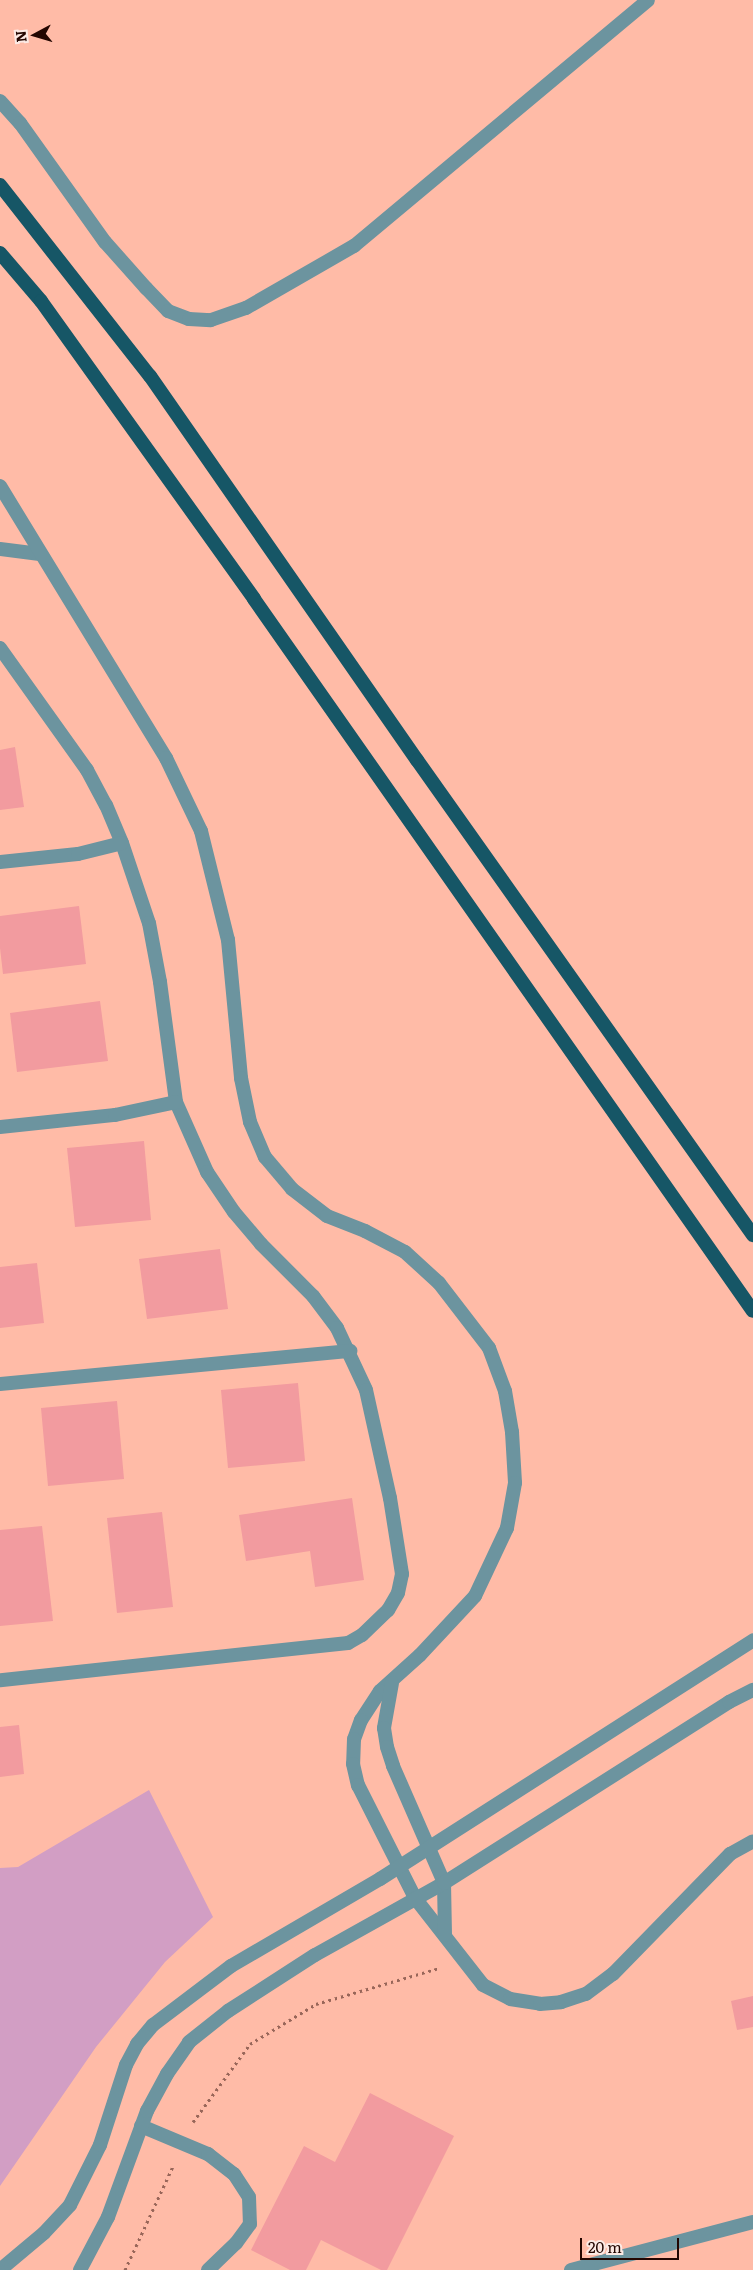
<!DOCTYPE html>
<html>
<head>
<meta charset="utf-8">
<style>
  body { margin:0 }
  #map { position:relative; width:753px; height:2270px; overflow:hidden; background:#ffbba7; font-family:Literata,serif }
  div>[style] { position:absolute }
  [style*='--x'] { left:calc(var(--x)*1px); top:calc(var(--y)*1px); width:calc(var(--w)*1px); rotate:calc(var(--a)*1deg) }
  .green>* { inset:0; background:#d29ec4 }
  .building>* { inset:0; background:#f29b9f }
  .path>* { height:3px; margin-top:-1.5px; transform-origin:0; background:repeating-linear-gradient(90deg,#986659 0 2.5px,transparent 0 6.5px) }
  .service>* { height:14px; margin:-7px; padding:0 7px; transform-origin:7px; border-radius:7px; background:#6c949f }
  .minor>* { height:14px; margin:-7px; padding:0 7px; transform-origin:7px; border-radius:7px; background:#6c949f }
  .tertiary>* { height:14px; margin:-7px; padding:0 7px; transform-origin:7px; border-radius:7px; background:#6c949f }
  .trunk>* { height:14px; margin:-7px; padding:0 7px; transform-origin:7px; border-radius:7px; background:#165666 }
  span { translate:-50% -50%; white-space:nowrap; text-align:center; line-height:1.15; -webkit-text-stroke:4px #fceae5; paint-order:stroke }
  .north { position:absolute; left:10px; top:10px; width:50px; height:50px; -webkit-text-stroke:4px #fceae5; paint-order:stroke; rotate:264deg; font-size:14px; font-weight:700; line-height:20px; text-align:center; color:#230601 }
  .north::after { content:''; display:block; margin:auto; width:18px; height:22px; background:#230601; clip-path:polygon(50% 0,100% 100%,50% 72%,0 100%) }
  .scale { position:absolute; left:580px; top:2238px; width:99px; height:22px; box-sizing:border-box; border:2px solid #230601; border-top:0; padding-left:6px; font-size:15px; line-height:18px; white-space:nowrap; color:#230601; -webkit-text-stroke:4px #fceae5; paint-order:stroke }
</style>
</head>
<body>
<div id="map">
  <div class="green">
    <i style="clip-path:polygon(149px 1790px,213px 1917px,165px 1962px,96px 2047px,0 2186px,0 1868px,18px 1867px)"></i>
  </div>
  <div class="building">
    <i style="clip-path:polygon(15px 747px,24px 807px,0 810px,0 750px)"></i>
    <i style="clip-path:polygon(79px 906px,86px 964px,3px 974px,0 948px,0 916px)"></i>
    <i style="clip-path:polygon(100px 1001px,108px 1061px,17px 1072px,10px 1013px)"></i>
    <i style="clip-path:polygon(144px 1141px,151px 1220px,75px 1227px,67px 1148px)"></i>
    <i style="clip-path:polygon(220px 1249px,228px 1309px,147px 1319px,139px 1259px)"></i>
    <i style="clip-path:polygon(37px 1263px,44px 1323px,0 1328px,0 1267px)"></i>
    <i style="clip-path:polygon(298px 1383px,305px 1461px,228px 1468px,221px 1390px)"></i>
    <i style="clip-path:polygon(117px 1401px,124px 1479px,48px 1486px,41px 1408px)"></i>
    <i style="clip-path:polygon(352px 1498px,364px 1580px,315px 1587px,310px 1551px,246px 1561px,239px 1515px)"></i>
    <i style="clip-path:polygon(162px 1512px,173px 1607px,117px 1613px,107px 1518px)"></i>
    <i style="clip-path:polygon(42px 1526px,53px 1621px,0 1626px,0 1530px)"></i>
    <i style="clip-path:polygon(19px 1725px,24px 1774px,0 1777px,0 1727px)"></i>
    <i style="clip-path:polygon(753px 1996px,753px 2027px,737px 2030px,731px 2001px)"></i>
    <i style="clip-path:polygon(370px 2093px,454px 2136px,387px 2270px,381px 2270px,321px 2240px,306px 2270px,290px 2270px,251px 2250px,304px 2146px,335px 2162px)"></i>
  </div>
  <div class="path">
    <i style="--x:193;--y:2122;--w:97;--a:-53.8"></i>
    <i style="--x:250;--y:2044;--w:77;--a:-31.2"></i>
    <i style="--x:316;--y:2004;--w:128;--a:-16.3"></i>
    <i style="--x:125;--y:2270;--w:115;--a:-65.2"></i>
  </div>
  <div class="service">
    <i style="--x:0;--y:549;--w:40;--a:7.1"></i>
    <i style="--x:0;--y:648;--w:150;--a:54.5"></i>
    <i style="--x:87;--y:770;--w:40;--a:62"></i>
    <i style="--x:106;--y:805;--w:41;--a:67.2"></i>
    <i style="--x:122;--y:843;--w:84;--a:71.4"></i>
    <i style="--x:149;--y:923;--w:60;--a:79.4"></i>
    <i style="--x:160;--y:982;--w:121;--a:82.4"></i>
    <i style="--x:176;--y:1102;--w:77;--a:66.1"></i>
    <i style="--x:207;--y:1172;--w:48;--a:56"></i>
    <i style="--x:234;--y:1212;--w:42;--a:49.8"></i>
    <i style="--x:261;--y:1244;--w:74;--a:45"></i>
    <i style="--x:313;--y:1296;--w:40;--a:53"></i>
    <i style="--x:337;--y:1328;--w:68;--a:64.9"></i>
    <i style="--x:366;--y:1390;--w:111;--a:77.5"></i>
    <i style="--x:390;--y:1498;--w:77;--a:81"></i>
    <i style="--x:402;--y:1574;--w:19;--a:102"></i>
    <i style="--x:398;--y:1593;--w:20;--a:120"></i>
    <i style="--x:388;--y:1610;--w:36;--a:136"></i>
    <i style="--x:362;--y:1635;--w:16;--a:150"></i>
    <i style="--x:348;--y:1643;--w:350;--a:173.9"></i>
    <i style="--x:0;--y:862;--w:78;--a:-5.9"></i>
    <i style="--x:78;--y:854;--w:45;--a:-14"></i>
    <i style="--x:0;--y:1127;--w:116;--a:-6"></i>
    <i style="--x:115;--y:1115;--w:62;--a:-12"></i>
    <i style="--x:0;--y:1384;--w:352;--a:-5.4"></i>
    <i style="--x:141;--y:2126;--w:73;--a:22.7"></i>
    <i style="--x:208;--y:2154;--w:33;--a:38"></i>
    <i style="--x:234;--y:2174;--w:27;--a:57"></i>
    <i style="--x:249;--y:2197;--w:27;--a:88"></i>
    <i style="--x:250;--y:2224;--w:24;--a:126"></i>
    <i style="--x:236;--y:2243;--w:39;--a:136"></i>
    <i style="--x:571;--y:2270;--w:188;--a:-14.8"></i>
  </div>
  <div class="minor">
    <i style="--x:0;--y:101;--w:30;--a:48"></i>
    <i style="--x:20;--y:123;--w:146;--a:54.5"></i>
    <i style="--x:105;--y:242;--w:62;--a:48.3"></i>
    <i style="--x:146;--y:288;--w:32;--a:46"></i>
    <i style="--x:168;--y:311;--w:22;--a:21"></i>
    <i style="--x:189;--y:319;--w:22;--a:3"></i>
    <i style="--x:211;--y:320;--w:37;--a:-19"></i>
    <i style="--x:246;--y:308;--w:125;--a:-29.9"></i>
    <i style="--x:354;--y:246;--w:383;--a:-39.9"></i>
    <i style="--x:0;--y:486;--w:319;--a:58.6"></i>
    <i style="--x:166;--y:758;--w:81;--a:64.4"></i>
    <i style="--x:201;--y:831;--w:112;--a:76.1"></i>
    <i style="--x:228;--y:940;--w:139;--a:84.6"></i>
    <i style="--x:241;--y:1078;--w:45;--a:78.4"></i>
    <i style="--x:250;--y:1122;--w:38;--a:67"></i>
    <i style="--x:265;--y:1157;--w:42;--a:49.8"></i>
    <i style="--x:292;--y:1189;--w:44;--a:37.6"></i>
    <i style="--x:327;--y:1216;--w:41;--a:21.5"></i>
    <i style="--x:365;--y:1231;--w:45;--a:27.7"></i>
    <i style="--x:405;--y:1252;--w:46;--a:42.4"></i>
    <i style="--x:439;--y:1283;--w:82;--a:52.4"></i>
    <i style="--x:489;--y:1348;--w:46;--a:69.6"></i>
    <i style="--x:505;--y:1391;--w:42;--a:80.3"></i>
    <i style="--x:512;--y:1432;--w:51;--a:86.6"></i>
    <i style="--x:515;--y:1483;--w:46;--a:100.1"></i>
    <i style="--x:507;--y:1528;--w:75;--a:115.2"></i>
    <i style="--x:475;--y:1596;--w:81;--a:133"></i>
    <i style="--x:420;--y:1655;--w:54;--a:138"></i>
    <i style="--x:380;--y:1691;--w:35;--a:123"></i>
    <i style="--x:361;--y:1720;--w:20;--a:110"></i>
    <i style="--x:354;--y:1739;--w:25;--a:92"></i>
    <i style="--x:353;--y:1764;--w:22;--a:77"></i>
    <i style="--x:358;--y:1785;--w:127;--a:63.2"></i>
    <i style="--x:415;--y:1898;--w:110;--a:52"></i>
    <i style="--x:483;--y:1985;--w:30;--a:27"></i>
    <i style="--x:510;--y:1999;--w:30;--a:9"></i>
    <i style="--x:540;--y:2004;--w:21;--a:-5"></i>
    <i style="--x:561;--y:2002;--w:26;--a:-18"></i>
    <i style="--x:586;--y:1994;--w:34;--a:-37"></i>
    <i style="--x:613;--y:1974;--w:168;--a:-45.7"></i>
    <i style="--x:730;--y:1854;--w:26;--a:-29"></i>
    <i style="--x:392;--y:1683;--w:46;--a:100.1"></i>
    <i style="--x:384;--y:1728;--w:19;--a:81"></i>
    <i style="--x:387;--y:1747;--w:20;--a:72"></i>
    <i style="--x:393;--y:1766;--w:128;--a:66.4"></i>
    <i style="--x:444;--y:1883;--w:52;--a:88.9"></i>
  </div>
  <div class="tertiary">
    <i style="--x:0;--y:2270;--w:57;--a:-40.1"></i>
    <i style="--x:44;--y:2233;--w:38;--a:-47"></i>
    <i style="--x:70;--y:2205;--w:67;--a:-63.4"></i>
    <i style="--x:100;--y:2145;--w:84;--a:-72"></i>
    <i style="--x:126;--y:2065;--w:24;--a:-62"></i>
    <i style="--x:137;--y:2044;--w:25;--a:-50"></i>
    <i style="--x:153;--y:2025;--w:98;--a:-37.1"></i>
    <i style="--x:231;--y:1966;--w:173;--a:-30.3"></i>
    <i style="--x:380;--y:1879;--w:443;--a:-32.6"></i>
    <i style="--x:80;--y:2270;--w:60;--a:-62.2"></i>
    <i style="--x:108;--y:2217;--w:113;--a:-69.8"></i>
    <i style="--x:147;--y:2111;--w:42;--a:-61.6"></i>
    <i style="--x:167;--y:2074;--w:39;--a:-55"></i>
    <i style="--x:189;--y:2042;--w:50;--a:-38.5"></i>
    <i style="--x:228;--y:2011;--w:103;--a:-32.8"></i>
    <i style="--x:315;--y:1955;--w:148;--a:-29.2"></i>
    <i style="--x:444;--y:1883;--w:338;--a:-32.4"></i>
    <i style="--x:729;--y:1702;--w:27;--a:-27"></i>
  </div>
  <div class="trunk">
    <i style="--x:0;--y:185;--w:243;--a:51.9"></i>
    <i style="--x:150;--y:376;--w:468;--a:55.2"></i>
    <i style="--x:417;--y:760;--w:582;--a:54.73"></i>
    <i style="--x:0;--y:253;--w:63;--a:49.5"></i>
    <i style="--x:41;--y:301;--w:366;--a:54.4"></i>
    <i style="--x:254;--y:599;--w:869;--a:54.98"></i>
  </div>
  <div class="north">N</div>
  <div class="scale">20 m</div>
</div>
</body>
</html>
